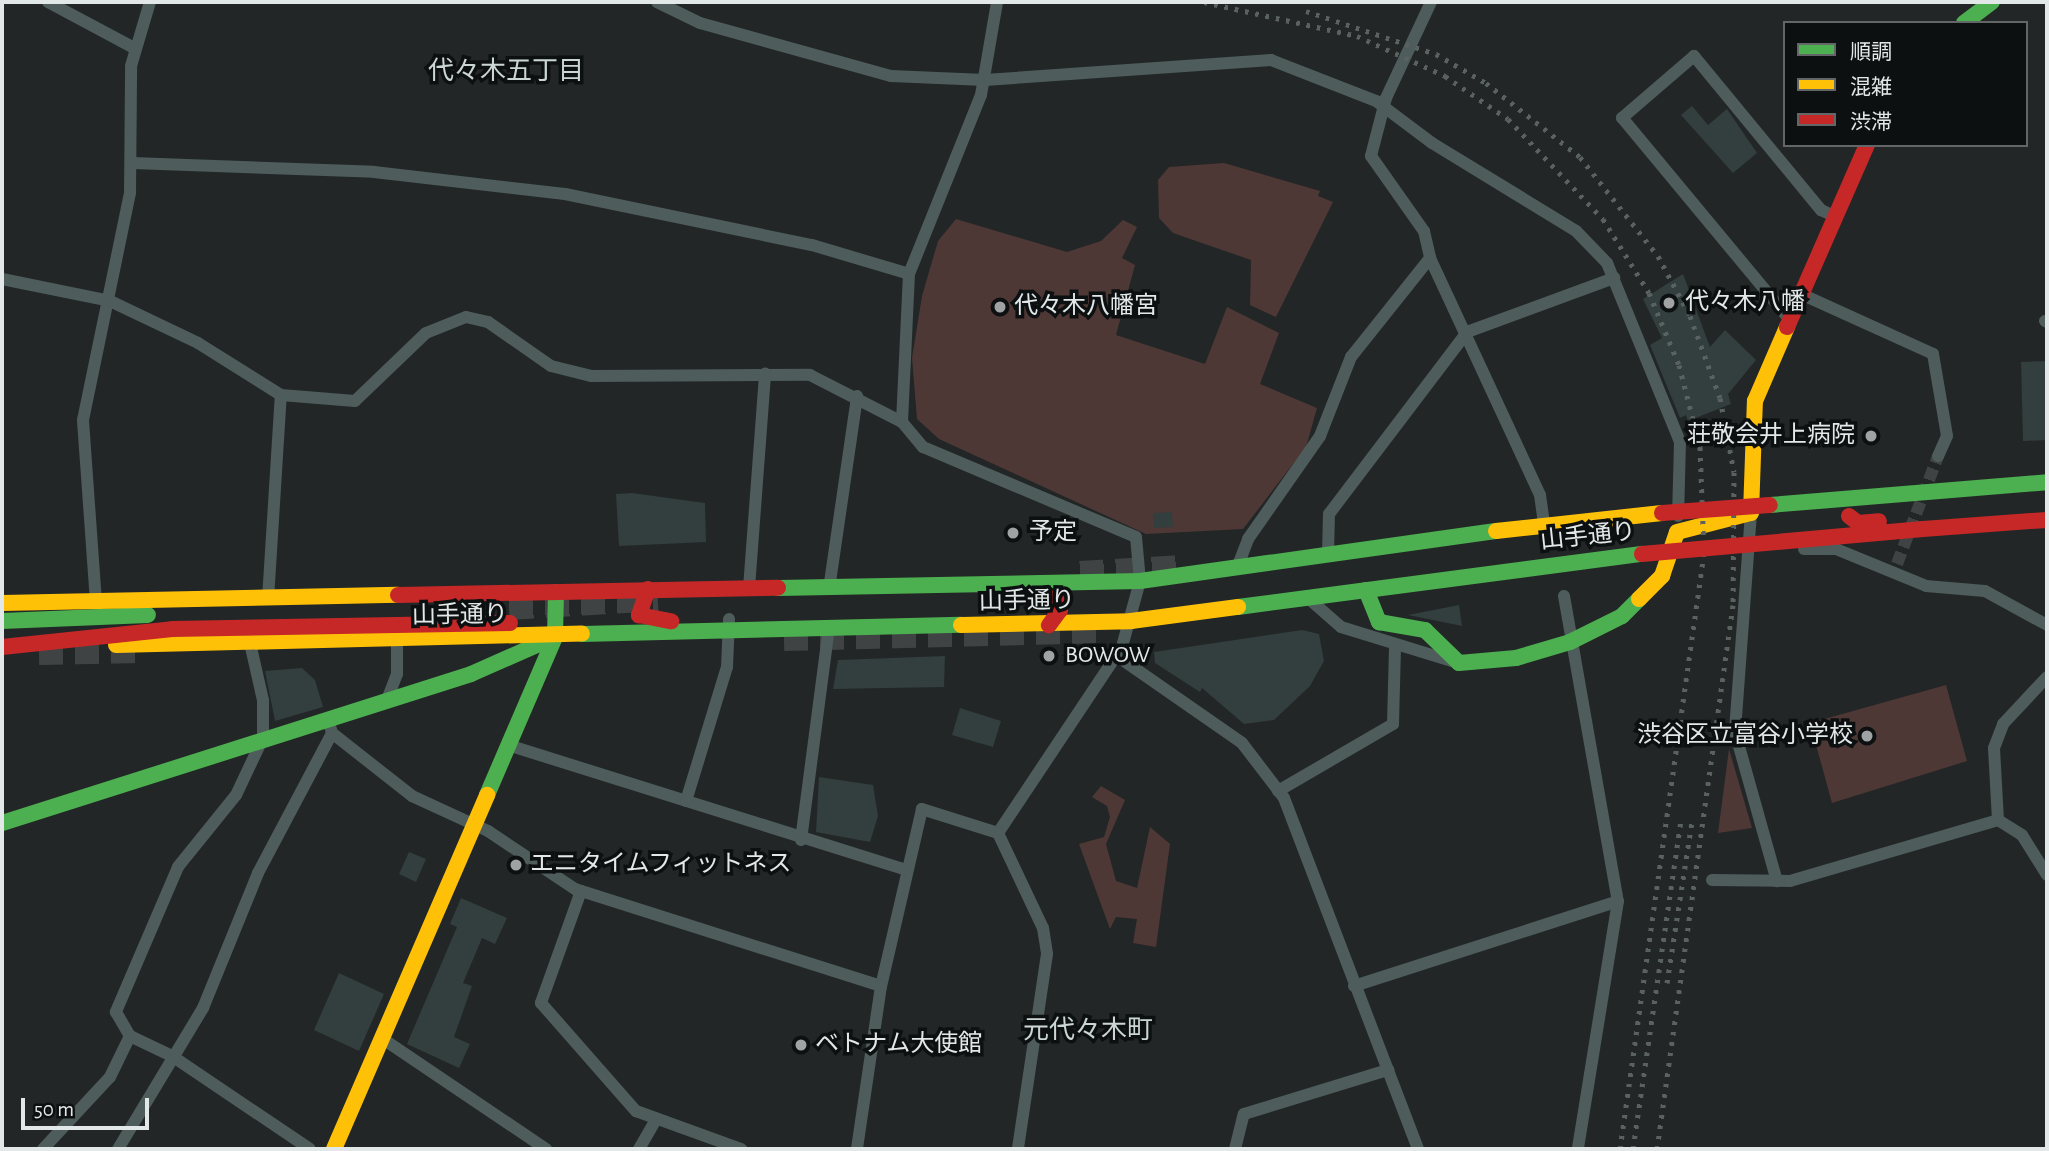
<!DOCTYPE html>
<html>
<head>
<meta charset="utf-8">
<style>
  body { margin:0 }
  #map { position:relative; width:2049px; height:1151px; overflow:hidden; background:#222626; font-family:"Alegreya Sans","Noto Sans JP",sans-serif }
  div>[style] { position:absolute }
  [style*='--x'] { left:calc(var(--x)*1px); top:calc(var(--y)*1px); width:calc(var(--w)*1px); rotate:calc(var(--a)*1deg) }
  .green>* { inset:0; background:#4e3836 }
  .building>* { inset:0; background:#333e3e }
  .street-tunnel>* { height:12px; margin-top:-6px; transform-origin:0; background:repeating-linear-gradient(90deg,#3f4343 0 12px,transparent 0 18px) }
  .highway-tunnel>* { height:24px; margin-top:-12px; transform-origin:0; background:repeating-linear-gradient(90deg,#3f4343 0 24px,transparent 0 36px) }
  .street>* { height:12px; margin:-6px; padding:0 6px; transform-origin:6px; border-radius:6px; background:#4e5c5c }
  .fast>* { height:16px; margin:-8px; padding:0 8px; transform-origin:8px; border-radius:8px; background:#4caf50 }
  .slow>* { height:16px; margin:-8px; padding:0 8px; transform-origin:8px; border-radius:8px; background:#ffc107 }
  .jam>* { height:16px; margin:-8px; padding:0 8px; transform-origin:8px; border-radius:8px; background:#c62828 }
  .rail>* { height:5px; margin-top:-2.5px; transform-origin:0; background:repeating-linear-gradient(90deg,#596161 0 3.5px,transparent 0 10.5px) }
  .jam-bridge>* { height:16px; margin:-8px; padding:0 8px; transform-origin:8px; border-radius:8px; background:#c62828 }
  .dots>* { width:19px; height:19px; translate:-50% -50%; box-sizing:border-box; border:4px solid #0d1010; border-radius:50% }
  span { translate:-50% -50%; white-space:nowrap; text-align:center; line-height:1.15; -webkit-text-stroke:7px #0d1010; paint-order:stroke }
  .poi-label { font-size:24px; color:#e2e7e7 }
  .left { translate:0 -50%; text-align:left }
  .right { translate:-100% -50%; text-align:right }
  .street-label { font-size:24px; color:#e2e7e7 }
  .neighbourhood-label { font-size:26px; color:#cad5d4 }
  .frame { position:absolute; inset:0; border:4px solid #e2e7e7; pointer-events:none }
  .legend { position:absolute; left:1783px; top:21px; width:245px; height:126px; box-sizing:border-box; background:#0d1010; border:2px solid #626666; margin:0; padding:9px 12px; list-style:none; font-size:21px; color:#e2e7e7 }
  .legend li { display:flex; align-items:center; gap:14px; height:35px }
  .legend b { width:35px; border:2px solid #626666 }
  .scale { position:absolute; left:21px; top:1098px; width:128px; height:32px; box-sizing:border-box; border:4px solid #e2e7e7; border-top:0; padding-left:9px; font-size:21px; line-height:24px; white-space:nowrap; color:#e2e7e7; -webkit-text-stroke:5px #0d1010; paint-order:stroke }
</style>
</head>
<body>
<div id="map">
  <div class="green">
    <i style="clip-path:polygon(1224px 163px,1320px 191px,1318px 196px,1333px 202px,1276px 317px,1250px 305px,1251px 260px,1173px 233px,1159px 218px,1158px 180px,1169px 167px)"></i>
    <i style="clip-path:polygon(956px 219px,1067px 252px,1101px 241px,1123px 220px,1137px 227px,1122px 258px,1135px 265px,1116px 335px,1205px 364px,1227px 307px,1279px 333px,1260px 384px,1317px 408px,1306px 447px,1243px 529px,1146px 534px,939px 439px,917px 419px,912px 358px,922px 296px,938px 241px)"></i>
    <i style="clip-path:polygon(1946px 685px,1967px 761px,1832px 803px,1810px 723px)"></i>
    <i style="clip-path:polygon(1729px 749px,1752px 828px,1718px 833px)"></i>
    <i style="clip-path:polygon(1101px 786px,1125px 800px,1106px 844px,1116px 881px,1137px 888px,1150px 827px,1170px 844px,1156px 947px,1133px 943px,1137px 919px,1116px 917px,1110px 929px,1079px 844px,1104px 837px,1110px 817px,1107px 806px,1092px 797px)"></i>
  </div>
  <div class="building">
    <i style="clip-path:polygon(1692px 106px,1708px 125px,1727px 109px,1757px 153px,1733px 173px,1681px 115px)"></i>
    <i style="clip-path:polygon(1683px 274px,1710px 347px,1725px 330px,1756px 360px,1728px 394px,1731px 404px,1688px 421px,1686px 415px,1680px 418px,1650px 345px,1662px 338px,1643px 299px)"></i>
    <i style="clip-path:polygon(2047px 361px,2047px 440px,2023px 441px,2021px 362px)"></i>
    <i style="clip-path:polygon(632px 493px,705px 503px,706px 542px,619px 546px,616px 494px)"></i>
    <i style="clip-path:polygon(1172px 512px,1173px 527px,1154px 528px,1153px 513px)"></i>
    <i style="clip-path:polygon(1459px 605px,1462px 626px,1408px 615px)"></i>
    <i style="clip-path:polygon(1302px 630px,1319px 634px,1324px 661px,1310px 686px,1274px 720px,1244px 724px,1202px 688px,1200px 692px,1155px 663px,1154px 652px)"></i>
    <i style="clip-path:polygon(945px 656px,944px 687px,833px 689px,838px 660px)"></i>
    <i style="clip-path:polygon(302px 668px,315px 680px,323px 707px,275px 721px,265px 671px)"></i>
    <i style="clip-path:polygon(960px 708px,1001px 721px,993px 747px,952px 735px)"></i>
    <i style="clip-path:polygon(819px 777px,873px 785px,878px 816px,870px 842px,816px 832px)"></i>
    <i style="clip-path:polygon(409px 852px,426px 859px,416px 882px,399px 874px)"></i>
    <i style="clip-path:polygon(461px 898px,507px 918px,495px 944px,482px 938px,463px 983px,472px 986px,454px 1037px,470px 1044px,459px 1068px,407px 1044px,457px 927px,450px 924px)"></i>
    <i style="clip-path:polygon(339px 973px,384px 994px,359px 1051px,314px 1030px)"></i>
  </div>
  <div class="street-tunnel">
    <i style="--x:1897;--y:564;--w:116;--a:-69.2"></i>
  </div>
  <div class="highway-tunnel">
    <i style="--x:1080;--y:573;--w:104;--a:-3.3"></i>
    <i style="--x:509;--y:608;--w:149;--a:-3.5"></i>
    <i style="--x:784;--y:639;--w:324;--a:-1.4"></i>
    <i style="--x:39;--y:653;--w:103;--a:-1.1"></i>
  </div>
  <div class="street">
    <i style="--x:48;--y:2;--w:98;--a:28.1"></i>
    <i style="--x:657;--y:2;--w:48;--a:26"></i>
    <i style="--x:700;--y:23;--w:198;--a:15.5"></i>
    <i style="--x:891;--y:76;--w:94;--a:2.4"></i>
    <i style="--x:985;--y:80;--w:287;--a:-4"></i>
    <i style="--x:1271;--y:60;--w:113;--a:21.3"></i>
    <i style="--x:1376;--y:101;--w:70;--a:36.9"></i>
    <i style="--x:1432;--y:143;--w:169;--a:31.4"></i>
    <i style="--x:1576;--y:231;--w:45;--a:45.9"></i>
    <i style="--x:1607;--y:263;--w:193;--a:67.8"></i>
    <i style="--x:1680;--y:442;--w:74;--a:91.5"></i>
    <i style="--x:1431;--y:2;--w:106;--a:115.1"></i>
    <i style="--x:1386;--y:98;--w:60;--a:104.5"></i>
    <i style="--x:1371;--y:156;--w:92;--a:54.8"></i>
    <i style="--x:1424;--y:231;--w:28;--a:77"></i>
    <i style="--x:1430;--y:258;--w:261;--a:65.1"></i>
    <i style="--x:1540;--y:495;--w:29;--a:82"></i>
    <i style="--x:133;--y:163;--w:241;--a:2.1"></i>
    <i style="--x:374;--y:172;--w:192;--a:6.6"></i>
    <i style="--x:565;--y:194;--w:252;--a:11.7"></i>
    <i style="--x:812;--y:245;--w:101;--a:16.6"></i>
    <i style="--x:2;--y:279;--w:110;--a:11.5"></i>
    <i style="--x:110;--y:301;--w:98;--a:25.5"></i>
    <i style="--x:198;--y:343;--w:98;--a:32.1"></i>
    <i style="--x:281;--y:395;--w:74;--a:4.6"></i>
    <i style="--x:355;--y:401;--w:98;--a:-43.8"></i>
    <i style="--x:426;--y:333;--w:43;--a:-21.8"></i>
    <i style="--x:466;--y:317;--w:23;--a:13"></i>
    <i style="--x:488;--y:322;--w:77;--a:34.9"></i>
    <i style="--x:551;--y:366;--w:41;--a:14"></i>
    <i style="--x:591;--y:376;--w:219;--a:-0.3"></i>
    <i style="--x:810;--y:375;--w:103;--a:27.1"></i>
    <i style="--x:902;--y:422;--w:33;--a:50"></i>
    <i style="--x:923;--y:447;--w:231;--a:22.9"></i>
    <i style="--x:1136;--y:537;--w:44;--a:84.8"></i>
    <i style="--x:1140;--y:581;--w:68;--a:105.3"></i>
    <i style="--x:1122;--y:647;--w:224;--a:123.7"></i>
    <i style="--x:998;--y:833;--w:80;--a:-162.5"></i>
    <i style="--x:922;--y:809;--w:182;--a:103"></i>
    <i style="--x:881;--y:986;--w:165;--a:98.4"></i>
    <i style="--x:1801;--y:294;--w:145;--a:24.4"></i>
    <i style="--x:1933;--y:354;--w:83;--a:80.3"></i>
    <i style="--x:1947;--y:436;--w:22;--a:114"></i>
    <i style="--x:1790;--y:320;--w:263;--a:-129.7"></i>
    <i style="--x:1622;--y:118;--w:95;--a:-40.7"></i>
    <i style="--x:1694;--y:56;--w:200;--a:50.5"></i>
    <i style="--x:1821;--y:210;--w:17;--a:25"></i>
    <i style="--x:2045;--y:321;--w:2;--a:27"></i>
    <i style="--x:902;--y:422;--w:148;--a:-87.3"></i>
    <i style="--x:909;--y:274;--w:193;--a:-68.1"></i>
    <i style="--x:981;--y:95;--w:94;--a:-80.2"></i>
    <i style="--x:1751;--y:513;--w:220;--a:94.2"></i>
    <i style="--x:1735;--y:732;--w:155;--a:74.3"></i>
    <i style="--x:1804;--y:549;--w:32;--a:0"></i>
    <i style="--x:1836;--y:549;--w:97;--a:22.3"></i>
    <i style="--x:1926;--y:586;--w:59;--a:4.8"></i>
    <i style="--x:1985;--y:591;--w:71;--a:28.7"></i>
    <i style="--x:1328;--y:554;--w:40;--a:-88.6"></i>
    <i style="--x:1329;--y:514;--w:228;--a:-52.8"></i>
    <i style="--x:1467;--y:332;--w:157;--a:-20.2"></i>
    <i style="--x:1237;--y:568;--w:31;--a:-69"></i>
    <i style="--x:1248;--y:539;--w:126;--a:-55"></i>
    <i style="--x:1320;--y:436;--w:85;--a:-68.6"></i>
    <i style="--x:1351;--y:357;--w:127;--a:-51.4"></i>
    <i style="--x:749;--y:588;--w:215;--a:-85.7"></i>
    <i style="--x:829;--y:589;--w:195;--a:-81.7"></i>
    <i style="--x:1564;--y:596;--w:310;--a:80"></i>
    <i style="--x:1618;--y:901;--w:251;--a:99.2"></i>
    <i style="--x:1308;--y:598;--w:44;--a:41.3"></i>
    <i style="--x:1341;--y:627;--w:122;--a:17.1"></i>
    <i style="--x:268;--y:599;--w:204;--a:-86.4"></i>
    <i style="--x:96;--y:602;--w:182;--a:-94.1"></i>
    <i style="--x:83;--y:420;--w:232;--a:-78.3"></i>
    <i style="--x:130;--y:193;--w:127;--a:-89.5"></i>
    <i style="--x:131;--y:66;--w:67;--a:-73.5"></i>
    <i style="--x:250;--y:643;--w:58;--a:77.2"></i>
    <i style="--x:263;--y:700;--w:38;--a:90"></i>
    <i style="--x:263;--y:738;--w:63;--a:115.3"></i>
    <i style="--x:236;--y:795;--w:92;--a:128.9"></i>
    <i style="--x:178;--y:867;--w:158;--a:113.2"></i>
    <i style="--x:116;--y:1012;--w:28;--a:60"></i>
    <i style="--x:130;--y:1036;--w:47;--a:25.5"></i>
    <i style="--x:172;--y:1056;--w:166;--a:34"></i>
    <i style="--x:1117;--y:656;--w:152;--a:34.8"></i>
    <i style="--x:1242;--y:743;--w:69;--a:52.6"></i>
    <i style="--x:1284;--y:798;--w:376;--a:69.1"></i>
    <i style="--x:387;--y:700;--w:28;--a:-69"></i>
    <i style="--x:397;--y:674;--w:35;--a:-90"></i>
    <i style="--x:328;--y:719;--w:15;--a:74"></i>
    <i style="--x:332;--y:733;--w:102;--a:38.2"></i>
    <i style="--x:412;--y:796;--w:84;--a:24.7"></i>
    <i style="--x:488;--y:831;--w:105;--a:33.7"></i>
    <i style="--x:575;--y:889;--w:321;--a:17.6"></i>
    <i style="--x:511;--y:746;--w:415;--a:17.4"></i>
    <i style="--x:1278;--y:791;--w:133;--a:-30.2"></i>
    <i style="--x:1393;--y:724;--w:75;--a:-88.5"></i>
    <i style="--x:686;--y:801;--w:140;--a:-73"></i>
    <i style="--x:727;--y:667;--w:48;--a:-87.6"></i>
    <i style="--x:1998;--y:820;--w:72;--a:-93.2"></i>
    <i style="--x:1994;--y:748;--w:26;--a:-69"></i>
    <i style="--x:2003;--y:724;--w:64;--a:-46.9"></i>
    <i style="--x:998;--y:833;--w:105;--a:64.7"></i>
    <i style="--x:1043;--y:928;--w:26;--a:81"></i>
    <i style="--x:1047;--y:954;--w:197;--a:98.5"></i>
    <i style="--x:801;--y:840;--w:214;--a:-82.5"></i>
    <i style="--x:1712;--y:880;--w:78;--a:0.7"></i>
    <i style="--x:1790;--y:881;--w:217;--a:-16.3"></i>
    <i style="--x:1998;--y:820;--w:28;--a:32"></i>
    <i style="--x:2022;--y:835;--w:47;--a:58"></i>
    <i style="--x:581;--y:891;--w:119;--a:109.7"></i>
    <i style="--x:541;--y:1003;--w:144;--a:48.7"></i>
    <i style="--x:636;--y:1111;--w:112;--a:19.9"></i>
    <i style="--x:1354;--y:986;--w:277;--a:-17.8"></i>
    <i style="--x:383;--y:1039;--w:197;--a:34"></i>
    <i style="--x:43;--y:1149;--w:98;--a:-47.1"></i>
    <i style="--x:110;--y:1077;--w:46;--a:-64"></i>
    <i style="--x:118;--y:1149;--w:165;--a:-58.9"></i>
    <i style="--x:203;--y:1008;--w:146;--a:-67.8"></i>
    <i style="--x:258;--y:873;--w:158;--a:-62.1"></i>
    <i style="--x:639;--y:1149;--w:34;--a:-60"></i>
    <i style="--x:1235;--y:1149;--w:36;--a:-76"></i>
    <i style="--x:1244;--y:1114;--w:151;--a:-17"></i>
  </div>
  <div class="fast">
    <i style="--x:1964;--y:23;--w:35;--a:-37"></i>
    <i style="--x:1770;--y:505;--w:278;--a:-4.7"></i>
    <i style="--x:778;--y:588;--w:362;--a:-1.1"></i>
    <i style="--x:1140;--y:581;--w:359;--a:-8"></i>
    <i style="--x:1366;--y:590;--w:35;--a:68"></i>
    <i style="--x:1379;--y:622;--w:47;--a:9.9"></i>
    <i style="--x:1425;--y:630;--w:47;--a:44.1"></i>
    <i style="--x:1459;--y:663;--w:57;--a:-5"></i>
    <i style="--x:1516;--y:658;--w:56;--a:-16.5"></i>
    <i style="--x:1570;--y:642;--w:58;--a:-26.6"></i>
    <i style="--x:1622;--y:616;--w:24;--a:-45"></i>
    <i style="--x:1238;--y:607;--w:407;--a:-7.5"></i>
    <i style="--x:2;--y:621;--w:146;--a:-2.4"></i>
    <i style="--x:582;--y:634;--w:379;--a:-1.4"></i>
    <i style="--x:487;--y:795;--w:172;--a:-66.7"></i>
    <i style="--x:555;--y:637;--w:45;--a:-88.7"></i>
    <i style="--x:2;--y:823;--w:492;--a:-17.6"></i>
    <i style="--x:471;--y:674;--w:92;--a:-23.8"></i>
  </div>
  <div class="slow">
    <i style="--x:1496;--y:531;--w:167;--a:-6.2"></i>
    <i style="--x:1639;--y:599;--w:33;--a:-45"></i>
    <i style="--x:1662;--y:576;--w:46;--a:-71.2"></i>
    <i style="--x:1677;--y:532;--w:76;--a:-14.4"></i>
    <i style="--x:1751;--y:513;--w:112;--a:-88"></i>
    <i style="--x:1755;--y:401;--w:81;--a:-66.6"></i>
    <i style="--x:2;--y:603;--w:396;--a:-1.2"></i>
    <i style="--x:961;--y:625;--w:170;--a:-1.3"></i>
    <i style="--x:1131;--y:621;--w:108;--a:-7.5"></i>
    <i style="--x:116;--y:645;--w:466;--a:-1.4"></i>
    <i style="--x:334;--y:1149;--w:386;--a:-66.6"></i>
  </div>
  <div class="jam">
    <i style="--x:1787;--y:327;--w:199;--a:-66.3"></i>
    <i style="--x:1923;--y:529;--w:124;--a:-4.2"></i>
    <i style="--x:648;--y:589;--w:28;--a:109"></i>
    <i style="--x:639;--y:615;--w:33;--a:11"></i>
    <i style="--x:398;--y:595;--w:380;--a:-1.1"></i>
    <i style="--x:1027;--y:598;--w:29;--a:2"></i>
    <i style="--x:1056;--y:599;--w:12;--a:70"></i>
    <i style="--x:1060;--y:610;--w:19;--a:126"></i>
    <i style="--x:2;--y:647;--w:171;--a:-6"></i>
    <i style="--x:172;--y:629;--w:338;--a:-1"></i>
  </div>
  <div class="rail">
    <i style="--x:1204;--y:2;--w:157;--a:12.5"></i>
    <i style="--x:1357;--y:36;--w:97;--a:24.4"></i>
    <i style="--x:1445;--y:76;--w:76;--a:34.3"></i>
    <i style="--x:1508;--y:119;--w:138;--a:46.5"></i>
    <i style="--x:1603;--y:219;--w:87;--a:58.1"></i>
    <i style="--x:1649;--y:293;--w:78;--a:67.4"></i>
    <i style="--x:1679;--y:365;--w:85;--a:75.6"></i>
    <i style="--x:1700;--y:447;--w:106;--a:87.8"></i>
    <i style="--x:1704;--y:553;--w:602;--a:98.02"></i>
    <i style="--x:1306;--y:11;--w:137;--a:18.3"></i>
    <i style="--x:1436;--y:54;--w:58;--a:30.1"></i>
    <i style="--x:1486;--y:83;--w:120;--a:38.2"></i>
    <i style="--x:1580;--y:157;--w:126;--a:51.8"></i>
    <i style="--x:1658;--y:256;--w:68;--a:61.9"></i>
    <i style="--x:1690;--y:316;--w:87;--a:69.9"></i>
    <i style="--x:1720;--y:398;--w:75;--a:79.3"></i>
    <i style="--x:1734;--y:472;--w:133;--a:90.4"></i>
    <i style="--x:1733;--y:605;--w:549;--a:97.95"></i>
    <i style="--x:1667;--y:983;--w:164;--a:-81.2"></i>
    <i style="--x:1633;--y:1149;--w:333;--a:-81.7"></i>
  </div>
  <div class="jam-bridge">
    <i style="--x:1662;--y:513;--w:108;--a:-4.2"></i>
    <i style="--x:1849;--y:516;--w:11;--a:38"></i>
    <i style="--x:1858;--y:523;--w:21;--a:-5"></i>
    <i style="--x:1642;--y:554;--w:282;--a:-5.1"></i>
  </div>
  <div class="dots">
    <i style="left:1669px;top:303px;background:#9fa3a3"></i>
    <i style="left:1000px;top:307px;background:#9fa3a3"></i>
    <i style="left:1871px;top:436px;background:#9fa3a3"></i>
    <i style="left:1013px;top:533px;background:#9fa3a3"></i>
    <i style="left:1049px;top:656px;background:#9fa3a3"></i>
    <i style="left:1867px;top:736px;background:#9fa3a3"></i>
    <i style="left:516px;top:865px;background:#9fa3a3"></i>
    <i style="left:801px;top:1045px;background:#9fa3a3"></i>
  </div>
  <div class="poi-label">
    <span class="left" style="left:1685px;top:303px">代々木八幡</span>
    <span class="left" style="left:1014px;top:307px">代々木八幡宮</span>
    <span class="right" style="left:1855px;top:436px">荘敬会井上病院</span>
    <span class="left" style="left:1029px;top:533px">予定</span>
    <span class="left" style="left:1065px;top:656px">BOWOW</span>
    <span class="right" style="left:1853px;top:736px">渋谷区立富谷小学校</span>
    <span class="left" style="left:530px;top:865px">エニタイムフィットネス</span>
    <span class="left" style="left:815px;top:1045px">ベトナム大使館</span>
  </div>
  <div class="street-label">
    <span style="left:1588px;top:537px;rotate:-6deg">山手通り</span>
    <span style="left:1027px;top:602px;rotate:-1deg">山手通り</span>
    <span style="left:460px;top:616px;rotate:-1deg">山手通り</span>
  </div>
  <div class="neighbourhood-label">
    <span style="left:506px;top:72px">代々木五丁目</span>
    <span style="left:1088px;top:1031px">元代々木町</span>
  </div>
  <div class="frame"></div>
  <ul class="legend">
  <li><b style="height:9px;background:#4caf50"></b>順調</li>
  <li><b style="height:9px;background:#ffc107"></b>混雑</li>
  <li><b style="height:9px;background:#c62828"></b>渋滞</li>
  </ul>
  <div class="scale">50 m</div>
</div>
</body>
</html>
